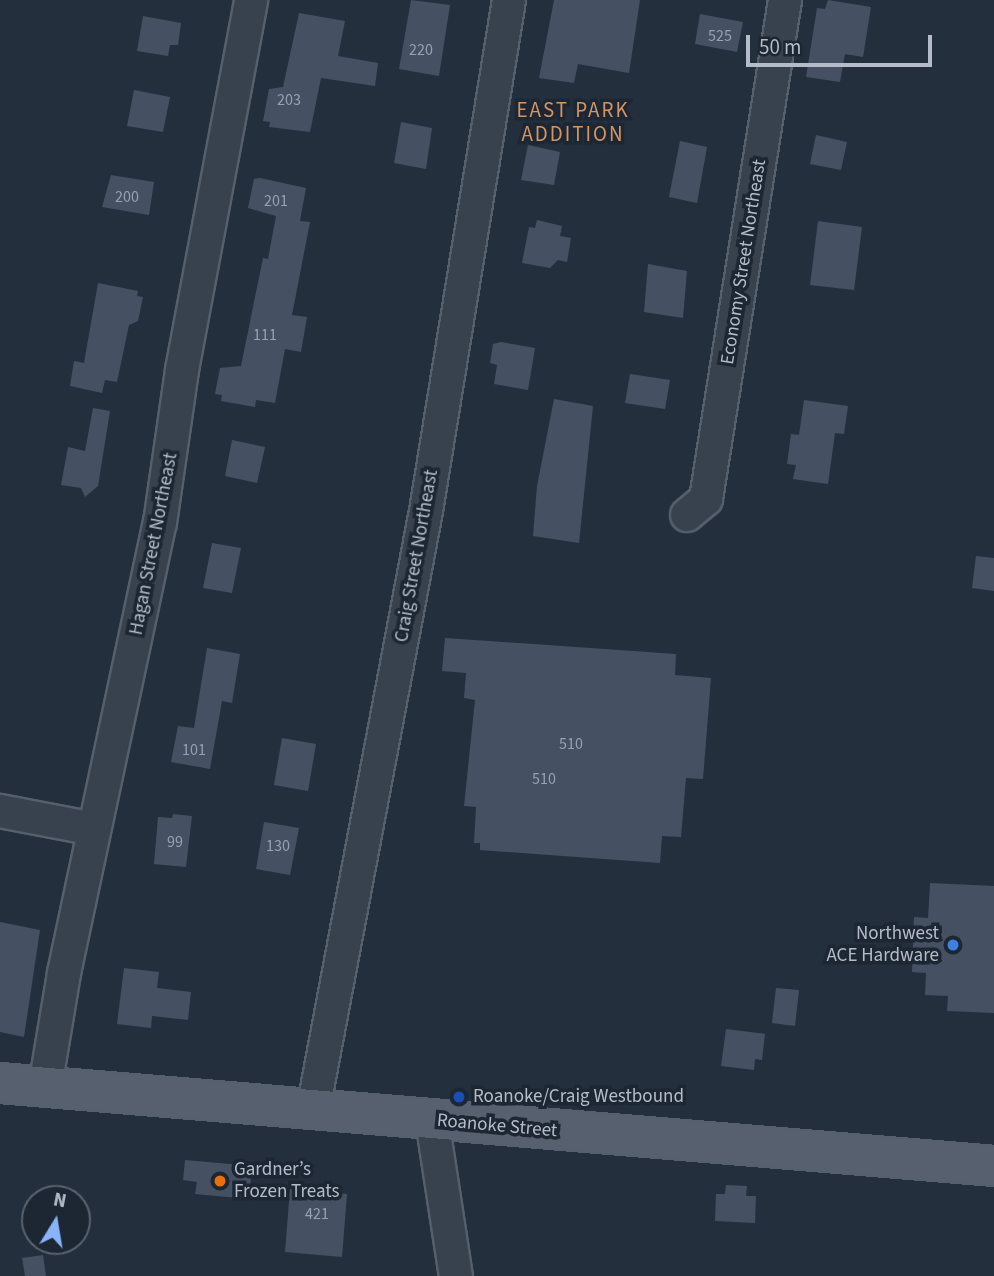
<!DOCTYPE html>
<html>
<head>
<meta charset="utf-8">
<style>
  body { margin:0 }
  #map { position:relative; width:994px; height:1276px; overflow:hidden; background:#242f3e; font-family:"Source Sans 3",sans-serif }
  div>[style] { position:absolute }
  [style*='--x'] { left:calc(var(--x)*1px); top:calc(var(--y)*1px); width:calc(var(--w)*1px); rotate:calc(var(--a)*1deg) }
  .building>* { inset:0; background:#455162 }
  .roads { filter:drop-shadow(2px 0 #565f6c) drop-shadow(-2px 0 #565f6c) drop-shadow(0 2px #565f6c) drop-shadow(0 -2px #565f6c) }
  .minor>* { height:32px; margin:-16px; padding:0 16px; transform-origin:16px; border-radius:16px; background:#38414e }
  .major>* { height:38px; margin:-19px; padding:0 19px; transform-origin:19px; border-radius:19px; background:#56606e }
  .dots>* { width:19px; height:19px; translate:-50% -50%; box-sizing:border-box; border:4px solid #1d2633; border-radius:50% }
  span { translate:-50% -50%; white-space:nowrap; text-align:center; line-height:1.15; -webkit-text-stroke:7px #1d2633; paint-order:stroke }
  .number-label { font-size:16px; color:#98a1af }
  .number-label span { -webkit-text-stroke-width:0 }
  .street-label { font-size:19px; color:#b4bcc9 }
  .poi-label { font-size:19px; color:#b4bcc9 }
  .right { translate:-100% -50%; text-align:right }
  .left { translate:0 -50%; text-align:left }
  .neighbourhood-label { font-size:21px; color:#d59563; letter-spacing:2px }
  .north { position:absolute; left:21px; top:1185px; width:70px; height:70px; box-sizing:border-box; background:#1d2633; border:2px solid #59626f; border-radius:50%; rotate:11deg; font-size:19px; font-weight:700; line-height:28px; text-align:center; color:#b4bcc9 }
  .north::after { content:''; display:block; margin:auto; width:24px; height:32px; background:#8ab4f8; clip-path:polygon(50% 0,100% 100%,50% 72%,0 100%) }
  .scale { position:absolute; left:746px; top:35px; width:186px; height:32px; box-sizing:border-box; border:4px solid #b4bcc9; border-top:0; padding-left:9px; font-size:21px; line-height:24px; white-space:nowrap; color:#b4bcc9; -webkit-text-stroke:5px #1d2633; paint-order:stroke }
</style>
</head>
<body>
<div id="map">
  <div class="building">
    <i style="clip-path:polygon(411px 0,450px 5px,439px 76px,399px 69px)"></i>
    <i style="clip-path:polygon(554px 0,640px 0,629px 73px,578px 64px,574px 83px,539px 78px)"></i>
    <i style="clip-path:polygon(828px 0,871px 7px,863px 57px,845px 54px,840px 82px,806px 77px,817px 8px,825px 9px)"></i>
    <i style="clip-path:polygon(299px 13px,345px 21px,338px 56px,378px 63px,375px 86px,321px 78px,310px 132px,269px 127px,270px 122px,263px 121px,269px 89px,283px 87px)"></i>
    <i style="clip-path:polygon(700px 14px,743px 22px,737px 52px,695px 44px)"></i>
    <i style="clip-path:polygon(143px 16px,181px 23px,178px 45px,170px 45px,168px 56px,137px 51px)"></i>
    <i style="clip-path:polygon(134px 90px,170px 97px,163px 132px,127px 126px)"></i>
    <i style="clip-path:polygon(401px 122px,432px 128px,426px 169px,394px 163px)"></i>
    <i style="clip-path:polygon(816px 135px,847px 142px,841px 170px,810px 164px)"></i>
    <i style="clip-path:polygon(680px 141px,707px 147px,697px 203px,669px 197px)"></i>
    <i style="clip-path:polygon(528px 145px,560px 152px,554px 185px,521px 180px)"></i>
    <i style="clip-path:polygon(111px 175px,154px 182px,149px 215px,102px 207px)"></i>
    <i style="clip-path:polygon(260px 178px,306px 188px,300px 221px,310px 222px,292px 315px,307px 317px,301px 352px,285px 349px,275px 403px,256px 400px,255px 407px,221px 401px,222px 395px,215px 394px,220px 368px,241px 366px,263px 258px,268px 259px,276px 216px,248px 208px,254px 179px)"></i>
    <i style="clip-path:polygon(537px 220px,562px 226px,560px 236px,571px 238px,567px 262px,558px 260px,550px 268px,522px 263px,529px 227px,535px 228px)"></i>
    <i style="clip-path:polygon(818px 221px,862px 227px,854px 290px,810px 285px)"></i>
    <i style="clip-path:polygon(648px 264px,687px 271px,683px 318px,644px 312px)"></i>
    <i style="clip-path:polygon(98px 283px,138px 291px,137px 296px,143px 297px,138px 321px,129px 325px,117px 382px,105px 380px,102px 393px,70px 386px,74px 361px,84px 363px)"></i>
    <i style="clip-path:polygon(501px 342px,535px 348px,528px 390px,494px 384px,497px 365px,490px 363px,493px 344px)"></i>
    <i style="clip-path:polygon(630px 374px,670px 380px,665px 409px,625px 403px)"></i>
    <i style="clip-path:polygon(554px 399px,593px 406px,579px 543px,533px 536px,537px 486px)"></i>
    <i style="clip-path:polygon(804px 400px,848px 406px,844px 434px,835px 433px,828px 484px,793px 479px,796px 465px,787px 464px,791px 434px,799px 435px)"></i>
    <i style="clip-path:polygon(93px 408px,110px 411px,98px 486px,85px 497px,81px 488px,61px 485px,68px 447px,85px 451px)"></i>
    <i style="clip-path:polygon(232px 440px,265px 447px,257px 483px,225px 476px)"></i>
    <i style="clip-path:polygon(212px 543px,241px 548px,232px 593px,203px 588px)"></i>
    <i style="clip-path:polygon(976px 556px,994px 558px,994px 591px,972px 588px)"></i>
    <i style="clip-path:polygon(445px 638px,676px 654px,675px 675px,711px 678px,703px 779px,686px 778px,681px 837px,662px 836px,660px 863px,480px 850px,480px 843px,474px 843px,476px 807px,464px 806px,475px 700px,464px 698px,466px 673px,442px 671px)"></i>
    <i style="clip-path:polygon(207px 648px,240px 654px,232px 703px,222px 701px,210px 769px,171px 762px,178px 726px,194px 728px)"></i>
    <i style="clip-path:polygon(282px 738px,316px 744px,308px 791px,274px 785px)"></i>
    <i style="clip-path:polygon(173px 814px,192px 816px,186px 867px,154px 864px,158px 817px,172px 818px)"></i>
    <i style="clip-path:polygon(264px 822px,299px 828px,290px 875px,256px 869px)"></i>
    <i style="clip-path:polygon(930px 883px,994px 886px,994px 1013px,947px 1011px,948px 996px,925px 995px,926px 973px,912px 972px,914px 917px,928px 918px)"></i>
    <i style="clip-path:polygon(0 922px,40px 930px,24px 1037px,0 1032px)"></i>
    <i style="clip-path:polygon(124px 968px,159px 972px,157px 988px,191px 992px,188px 1020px,152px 1016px,151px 1028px,117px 1024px)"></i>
    <i style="clip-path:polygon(776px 988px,799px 990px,795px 1026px,772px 1023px)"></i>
    <i style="clip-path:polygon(726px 1029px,765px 1034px,762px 1060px,755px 1059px,754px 1070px,721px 1066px)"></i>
    <i style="clip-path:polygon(185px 1160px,252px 1166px,249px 1199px,195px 1194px,197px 1182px,183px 1180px)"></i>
    <i style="clip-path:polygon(726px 1185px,747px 1186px,746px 1196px,756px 1196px,755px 1223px,715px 1221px,716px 1194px,725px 1194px)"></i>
    <i style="clip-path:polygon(290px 1189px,347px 1194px,342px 1257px,285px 1252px)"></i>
    <i style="clip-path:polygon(43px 1255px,46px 1276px,25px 1276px,22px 1258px)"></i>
  </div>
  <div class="roads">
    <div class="minor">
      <i style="--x:687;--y:515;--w:25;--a:-40"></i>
      <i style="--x:706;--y:499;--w:505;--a:-81"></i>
      <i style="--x:0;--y:811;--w:96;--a:10.8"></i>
      <i style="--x:45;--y:1087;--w:116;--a:-80.5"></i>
      <i style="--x:64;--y:973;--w:460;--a:-78"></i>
      <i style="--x:160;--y:523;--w:155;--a:-81.8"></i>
      <i style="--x:182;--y:370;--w:376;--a:-79.4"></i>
      <i style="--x:313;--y:1110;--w:610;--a:-79.32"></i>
      <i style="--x:426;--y:511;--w:518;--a:-80.77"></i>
      <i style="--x:432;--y:1120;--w:158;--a:81.3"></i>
    </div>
    <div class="major">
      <i style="--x:0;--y:1083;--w:997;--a:4.77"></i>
    </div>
  </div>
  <div class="dots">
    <i style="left:953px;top:945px;background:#3f7fe0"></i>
    <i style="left:459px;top:1097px;background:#1a4fb4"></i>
    <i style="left:220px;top:1181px;background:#e8710a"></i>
  </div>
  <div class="number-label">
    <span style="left:720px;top:36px">525</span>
    <span style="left:421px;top:50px">220</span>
    <span style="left:289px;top:100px">203</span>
    <span style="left:127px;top:197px">200</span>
    <span style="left:276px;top:201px">201</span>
    <span style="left:265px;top:335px">111</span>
    <span style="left:571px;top:744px">510</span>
    <span style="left:194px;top:750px">101</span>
    <span style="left:544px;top:779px">510</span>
    <span style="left:175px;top:842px">99</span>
    <span style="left:278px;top:846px">130</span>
    <span style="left:317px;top:1214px">421</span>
  </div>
  <div class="street-label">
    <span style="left:744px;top:262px;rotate:-81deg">Economy Street Northeast</span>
    <span style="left:154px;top:544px;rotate:-79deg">Hagan Street Northeast</span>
    <span style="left:417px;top:556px;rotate:-80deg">Craig Street Northeast</span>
    <span style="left:497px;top:1126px;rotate:5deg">Roanoke Street</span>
  </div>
  <div class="poi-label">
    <span class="right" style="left:939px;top:945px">Northwest<br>ACE Hardware</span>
    <span class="left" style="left:473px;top:1097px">Roanoke/Craig Westbound</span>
    <span class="left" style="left:234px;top:1181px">Gardner’s<br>Frozen Treats</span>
  </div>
  <div class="neighbourhood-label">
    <span style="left:573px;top:122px">EAST PARK<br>ADDITION</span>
  </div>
  <div class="north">N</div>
  <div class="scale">50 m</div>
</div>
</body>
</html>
